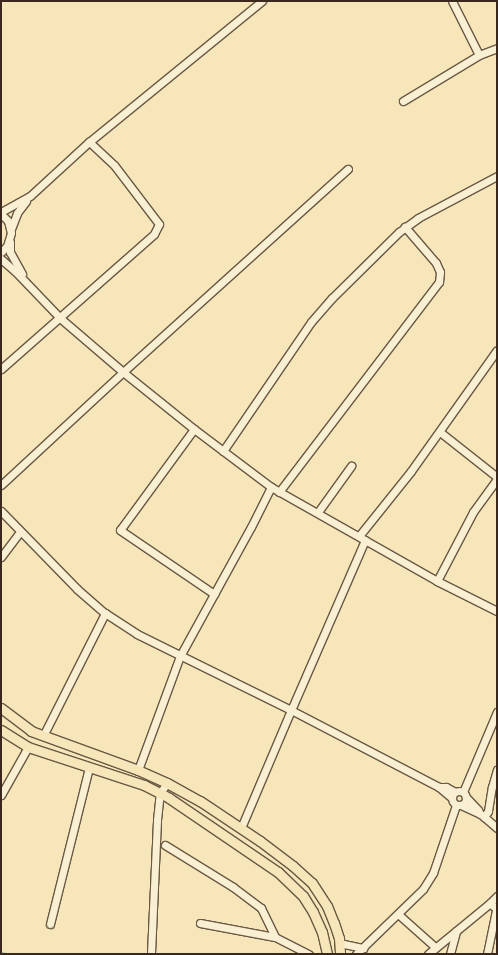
<!DOCTYPE html>
<html>
<head>
<meta charset="utf-8">
<style>
  body { margin:0 }
  #map { position:relative; width:498px; height:955px; overflow:hidden; background:#f6e6b9; font-family:"IM FELL Great Primer",serif }
  div>[style] { position:absolute }
  [style*='--x'] { left:calc(var(--x)*1px); top:calc(var(--y)*1px); width:calc(var(--w)*1px); rotate:calc(var(--a)*1deg) }
  .stream>* { height:1.5px; margin:-0.75px; padding:0 0.75px; transform-origin:0.75px; border-radius:0.75px; background:#9dbfb1 }
  .roads { filter:drop-shadow(1px 0 #6a5844) drop-shadow(-1px 0 #6a5844) drop-shadow(0 1px #6a5844) drop-shadow(0 -1px #6a5844) }
  .minor>* { height:7px; margin:-3.5px; padding:0 3.5px; transform-origin:3.5px; border-radius:3.5px; background:#f9efd2 }
  .minor>.ring { margin:-3.5px; padding:0; box-sizing:content-box; background:none; border:7px solid #f9efd2; border-radius:50% }
  .major>* { height:9px; margin:-4.5px; padding:0 4.5px; transform-origin:4.5px; border-radius:4.5px; background:#f6e6b9 }
  span { translate:-50% -50%; white-space:nowrap; text-align:center; line-height:1.15; -webkit-text-stroke:4px #f9efd2; paint-order:stroke }
  .frame { position:absolute; inset:0; border:2px solid #3b281d; pointer-events:none }
</style>
</head>
<body>
<div id="map">
  <div class="stream">
    <i style="--x:1;--y:953;--w:6;--a:9"></i>
  </div>
  <div class="roads">
    <div class="minor">
      <i style="--x:452;--y:1;--w:60;--a:63.4"></i>
      <i style="--x:403;--y:101;--w:89;--a:-31.2"></i>
      <i style="--x:479;--y:55;--w:19;--a:-21"></i>
      <i style="--x:1;--y:212;--w:33;--a:-29"></i>
      <i style="--x:30;--y:196;--w:80;--a:-42.5"></i>
      <i style="--x:89;--y:142;--w:223;--a:-39.2"></i>
      <i style="--x:1;--y:214;--w:10;--a:45"></i>
      <i style="--x:8;--y:221;--w:12;--a:76"></i>
      <i style="--x:11;--y:233;--w:14;--a:107"></i>
      <i style="--x:7;--y:246;--w:8;--a:135"></i>
      <i style="--x:11;--y:229;--w:17;--a:-69"></i>
      <i style="--x:17;--y:213;--w:15;--a:-53"></i>
      <i style="--x:10;--y:242;--w:10;--a:90"></i>
      <i style="--x:10;--y:252;--w:25;--a:61"></i>
      <i style="--x:1;--y:259;--w:18;--a:41"></i>
      <i style="--x:15;--y:271;--w:65;--a:46.2"></i>
      <i style="--x:60;--y:318;--w:83;--a:40.6"></i>
      <i style="--x:123;--y:372;--w:91;--a:38.8"></i>
      <i style="--x:194;--y:429;--w:96;--a:37"></i>
      <i style="--x:271;--y:487;--w:191;--a:29.5"></i>
      <i style="--x:437;--y:581;--w:67;--a:26.6"></i>
      <i style="--x:1;--y:369;--w:204;--a:-41.4"></i>
      <i style="--x:154;--y:234;--w:11;--a:-63"></i>
      <i style="--x:159;--y:224;--w:74;--a:-127.3"></i>
      <i style="--x:114;--y:165;--w:34;--a:-137"></i>
      <i style="--x:194;--y:429;--w:125;--a:126.2"></i>
      <i style="--x:120;--y:530;--w:114;--a:34.2"></i>
      <i style="--x:440;--y:432;--w:73;--a:38.3"></i>
      <i style="--x:223;--y:451;--w:156;--a:-55.7"></i>
      <i style="--x:311;--y:322;--w:32;--a:-49"></i>
      <i style="--x:332;--y:298;--w:94;--a:-44.6"></i>
      <i style="--x:399;--y:232;--w:24;--a:-36"></i>
      <i style="--x:418;--y:218;--w:89;--a:-28"></i>
      <i style="--x:1;--y:485;--w:166;--a:-42.8"></i>
      <i style="--x:123;--y:372;--w:303;--a:-42.1"></i>
      <i style="--x:279;--y:492;--w:264;--a:-52.7"></i>
      <i style="--x:439;--y:282;--w:10;--a:-84"></i>
      <i style="--x:440;--y:272;--w:10;--a:-114"></i>
      <i style="--x:436;--y:263;--w:48;--a:-130.7"></i>
      <i style="--x:1;--y:511;--w:109;--a:45.7"></i>
      <i style="--x:77;--y:589;--w:37;--a:41"></i>
      <i style="--x:105;--y:613;--w:38;--a:33"></i>
      <i style="--x:137;--y:634;--w:172;--a:26.3"></i>
      <i style="--x:291;--y:710;--w:128;--a:113"></i>
      <i style="--x:318;--y:512;--w:57;--a:-54.3"></i>
      <i style="--x:359;--y:536;--w:83;--a:-51.3"></i>
      <i style="--x:411;--y:471;--w:148;--a:-54.6"></i>
      <i style="--x:365;--y:540;--w:185;--a:113.5"></i>
      <i style="--x:291;--y:710;--w:167;--a:27.5"></i>
      <i style="--x:1;--y:557;--w:31;--a:-53"></i>
      <i style="--x:437;--y:581;--w:78;--a:-62.4"></i>
      <i style="--x:473;--y:512;--w:41;--a:-54"></i>
      <i style="--x:43;--y:736;--w:138;--a:-63.2"></i>
      <i style="--x:138;--y:770;--w:121;--a:-69.8"></i>
      <i style="--x:180;--y:656;--w:147;--a:-61.2"></i>
      <i style="--x:251;--y:527;--w:45;--a:-63.4"></i>
      <i class="ring" style="left:452px;top:791px;width:7px;height:7px"></i>
      <i style="--x:463;--y:792;--w:87;--a:-67"></i>
      <i style="--x:1;--y:795;--w:55;--a:-60.6"></i>
      <i style="--x:452;--y:798;--w:17;--a:-140"></i>
      <i style="--x:439;--y:787;--w:7;--a:0"></i>
      <i style="--x:446;--y:787;--w:10;--a:29"></i>
      <i style="--x:461;--y:805;--w:21;--a:25"></i>
      <i style="--x:480;--y:814;--w:4;--a:-117"></i>
      <i style="--x:478;--y:810;--w:18;--a:-133"></i>
      <i style="--x:482;--y:815;--w:20;--a:41"></i>
      <i style="--x:484;--y:817;--w:7;--a:-56"></i>
      <i style="--x:488;--y:811;--w:24;--a:-81"></i>
      <i style="--x:492;--y:787;--w:18;--a:-74"></i>
      <i style="--x:165;--y:845;--w:80;--a:31.7"></i>
      <i style="--x:233;--y:887;--w:35;--a:37"></i>
      <i style="--x:261;--y:908;--w:32;--a:64"></i>
      <i style="--x:493;--y:906;--w:4;--a:-135"></i>
      <i style="--x:490;--y:903;--w:10;--a:-45"></i>
      <i style="--x:398;--y:914;--w:50;--a:41.7"></i>
      <i style="--x:200;--y:923;--w:76;--a:10.6"></i>
      <i style="--x:275;--y:937;--w:38;--a:27"></i>
      <i style="--x:50;--y:924;--w:162;--a:-76"></i>
      <i style="--x:339;--y:943;--w:25;--a:12"></i>
      <i style="--x:151;--y:953;--w:133;--a:-87.4"></i>
      <i style="--x:157;--y:820;--w:27;--a:-84"></i>
      <i style="--x:160;--y:793;--w:12;--a:-55"></i>
      <i style="--x:356;--y:954;--w:93;--a:-44.1"></i>
      <i style="--x:423;--y:889;--w:19;--a:-58"></i>
      <i style="--x:433;--y:873;--w:72;--a:-71.3"></i>
      <i style="--x:428;--y:954;--w:80;--a:-39.4"></i>
      <i style="--x:450;--y:954;--w:24;--a:-75"></i>
      <i style="--x:487;--y:954;--w:45;--a:-78.4"></i>
    </div>
    <div class="major">
      <i style="--x:1;--y:708;--w:38;--a:37"></i>
      <i style="--x:31;--y:731;--w:114;--a:20"></i>
      <i style="--x:138;--y:770;--w:32;--a:24"></i>
      <i style="--x:167;--y:783;--w:38;--a:29"></i>
      <i style="--x:200;--y:801;--w:72;--a:33.7"></i>
      <i style="--x:260;--y:841;--w:41;--a:37.1"></i>
      <i style="--x:293;--y:866;--w:25;--a:42"></i>
      <i style="--x:312;--y:883;--w:27;--a:57"></i>
      <i style="--x:327;--y:906;--w:18;--a:68"></i>
      <i style="--x:334;--y:923;--w:16;--a:72"></i>
      <i style="--x:339;--y:938;--w:16;--a:86"></i>
      <i style="--x:1;--y:730;--w:32;--a:32"></i>
      <i style="--x:28;--y:747;--w:122;--a:18.1"></i>
      <i style="--x:144;--y:785;--w:28;--a:27"></i>
      <i style="--x:169;--y:798;--w:132;--a:34.2"></i>
      <i style="--x:278;--y:872;--w:35;--a:44"></i>
      <i style="--x:303;--y:896;--w:19;--a:58"></i>
      <i style="--x:313;--y:912;--w:22;--a:66"></i>
      <i style="--x:322;--y:932;--w:23;--a:77"></i>
    </div>
  </div>
  <div class="frame"></div>
</div>
</body>
</html>
